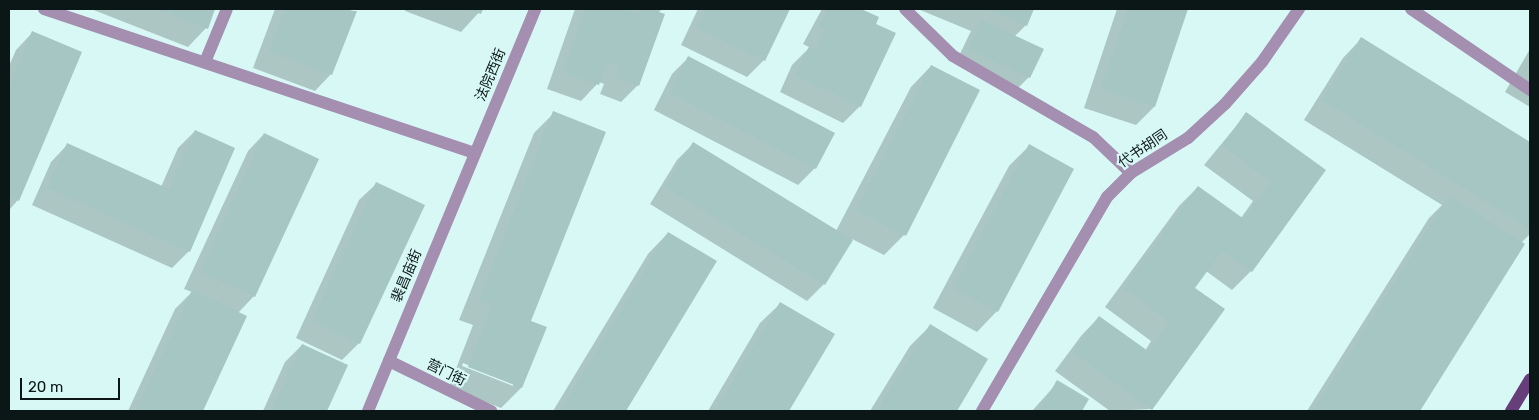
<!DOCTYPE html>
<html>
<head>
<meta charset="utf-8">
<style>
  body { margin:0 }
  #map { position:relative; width:1539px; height:420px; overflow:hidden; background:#d7f8f5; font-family:Rubik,"Noto Sans SC",sans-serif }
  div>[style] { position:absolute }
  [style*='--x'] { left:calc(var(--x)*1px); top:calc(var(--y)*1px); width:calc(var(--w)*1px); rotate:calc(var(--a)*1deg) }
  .shadow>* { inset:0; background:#0003 }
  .building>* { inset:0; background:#a5c6c3 }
  .lane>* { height:12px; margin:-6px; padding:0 6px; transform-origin:6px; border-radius:6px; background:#a48fb1 }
  .street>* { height:12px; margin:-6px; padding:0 6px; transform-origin:6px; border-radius:6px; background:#a48fb1 }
  .primary>* { height:12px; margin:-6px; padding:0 6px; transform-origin:6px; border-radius:6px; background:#653e7a }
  span { translate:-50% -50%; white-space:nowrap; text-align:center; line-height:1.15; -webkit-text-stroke:4.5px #d7f8f5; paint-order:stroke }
  .street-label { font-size:14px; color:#0b1716 }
  .frame { position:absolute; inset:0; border:10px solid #0b1716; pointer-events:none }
  .scale { position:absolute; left:20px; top:378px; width:100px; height:22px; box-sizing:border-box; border:2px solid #0b1716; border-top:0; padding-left:6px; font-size:15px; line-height:18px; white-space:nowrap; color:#0b1716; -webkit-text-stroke:4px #d7f8f5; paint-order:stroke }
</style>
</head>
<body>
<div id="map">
  <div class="shadow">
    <i style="clip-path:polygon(91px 9px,214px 9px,206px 28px,188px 47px)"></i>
    <i style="clip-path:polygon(275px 9px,347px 9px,355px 12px,331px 74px,315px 91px,253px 68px)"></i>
    <i style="clip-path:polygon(406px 9px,482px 9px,461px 32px,405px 11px)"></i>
    <i style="clip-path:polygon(575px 9px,625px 9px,629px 13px,630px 9px,662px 9px,658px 13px,638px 85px,621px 102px,600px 94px,604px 84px,599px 82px,581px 101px,547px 89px)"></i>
    <i style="clip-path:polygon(698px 9px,788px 9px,764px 60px,747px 77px,681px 45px)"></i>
    <i style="clip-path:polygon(822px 9px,858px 9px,877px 18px,860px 106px,843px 123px,780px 92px,792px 65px,807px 50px,809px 47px,803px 44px)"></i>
    <i style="clip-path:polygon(918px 9px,1033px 9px,1026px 25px,1014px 37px,1029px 77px,1016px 90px,956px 62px,971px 31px)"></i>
    <i style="clip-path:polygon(1117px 9px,1187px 9px,1154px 107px,1136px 125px,1084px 108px)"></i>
    <i style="clip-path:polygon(32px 33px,18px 200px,9px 210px,9px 66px,16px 50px)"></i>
    <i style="clip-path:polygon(1361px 39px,1530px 143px,1530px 234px,1521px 243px,1523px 244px,1418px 411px,1307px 411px,1429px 218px,1442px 205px,1304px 120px,1343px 58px)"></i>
    <i style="clip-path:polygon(1530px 49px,1530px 107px,1505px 92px)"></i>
    <i style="clip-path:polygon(689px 57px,815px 168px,798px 185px,654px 110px,672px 74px)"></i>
    <i style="clip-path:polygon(931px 66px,904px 235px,884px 255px,852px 239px,824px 284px,807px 301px,650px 204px,677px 160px,694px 143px,836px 231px,911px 87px)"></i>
    <i style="clip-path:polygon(evenodd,554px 113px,530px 321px,545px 328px,521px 388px,501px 408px,449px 387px,473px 325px,459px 320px,534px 133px,554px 113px,463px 363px,513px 383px,513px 386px,462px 366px,463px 363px)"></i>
    <i style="clip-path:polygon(1247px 113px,1324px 170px,1251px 271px,1232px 290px,1206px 271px,1194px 288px,1151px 409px,1110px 411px,1055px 371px,1081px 336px,1099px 317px,1145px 351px,1151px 341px,1105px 307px,1179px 206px,1198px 187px,1241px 218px,1253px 201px,1204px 165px)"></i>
    <i style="clip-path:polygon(195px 131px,189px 251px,172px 268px,32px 205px,51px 162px,67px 145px,161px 187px,178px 148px)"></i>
    <i style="clip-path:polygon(264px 134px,254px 296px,238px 313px,245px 316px,201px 411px,128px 411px,175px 309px,192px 292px,184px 289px,248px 151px)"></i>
    <i style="clip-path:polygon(1029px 146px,997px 311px,977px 332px,933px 308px,1009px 166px)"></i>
    <i style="clip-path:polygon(376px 184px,359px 343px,342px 360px,296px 338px,359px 200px)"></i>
    <i style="clip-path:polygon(668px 233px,715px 262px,624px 411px,553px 411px,648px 254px)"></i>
    <i style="clip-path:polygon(781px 303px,833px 335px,787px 411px,708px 411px,760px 323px)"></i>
    <i style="clip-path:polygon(930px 326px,986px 360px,955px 411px,870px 411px,910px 346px)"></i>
    <i style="clip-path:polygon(302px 345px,346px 366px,325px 411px,263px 411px,285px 362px)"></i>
    <i style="clip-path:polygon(1058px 382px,1087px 400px,1080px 411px,1032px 411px)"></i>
  </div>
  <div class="building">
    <i style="clip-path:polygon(157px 9px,215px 9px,208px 29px)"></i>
    <i style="clip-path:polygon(285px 9px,357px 11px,332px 75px,269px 51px)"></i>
    <i style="clip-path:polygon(467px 9px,483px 9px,481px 14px)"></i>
    <i style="clip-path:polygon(585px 9px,627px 9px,639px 15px,641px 9px,650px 9px,665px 14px,639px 86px,616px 77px,620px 67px,607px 62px,599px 85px,563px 72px)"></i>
    <i style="clip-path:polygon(706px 9px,790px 9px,765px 61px,697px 28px)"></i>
    <i style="clip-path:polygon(827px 9px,861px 9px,879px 17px,876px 24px,896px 33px,861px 107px,795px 75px,809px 47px,815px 50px,825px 30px,819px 27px)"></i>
    <i style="clip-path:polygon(985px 9px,1034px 9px,1027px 26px)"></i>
    <i style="clip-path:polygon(1128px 9px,1188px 9px,1155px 107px,1101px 89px)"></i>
    <i style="clip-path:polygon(981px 20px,1044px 49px,1030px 78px,968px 49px)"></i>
    <i style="clip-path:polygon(32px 31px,82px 52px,19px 201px,9px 196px,9px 87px)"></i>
    <i style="clip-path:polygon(1361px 37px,1530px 142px,1530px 229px,1322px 100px)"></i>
    <i style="clip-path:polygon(688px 56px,835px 133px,816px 169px,670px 93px)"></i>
    <i style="clip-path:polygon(931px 65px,980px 90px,906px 236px,856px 210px)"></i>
    <i style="clip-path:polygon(553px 111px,606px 132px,531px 321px,547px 327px,522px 388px,468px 367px,492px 305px,479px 300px)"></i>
    <i style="clip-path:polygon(1246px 112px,1326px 170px,1252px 272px,1222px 251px,1195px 288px,1225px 309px,1152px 410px,1073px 352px,1099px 316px,1148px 351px,1169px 322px,1123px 288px,1198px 186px,1244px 219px,1271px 182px,1222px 146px)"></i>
    <i style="clip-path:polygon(195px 130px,235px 148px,190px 252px,47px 188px,67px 143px,169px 189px)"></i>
    <i style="clip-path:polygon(264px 133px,319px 159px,255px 297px,200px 272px)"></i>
    <i style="clip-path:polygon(693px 142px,853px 240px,825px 285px,665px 187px)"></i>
    <i style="clip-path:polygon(1029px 144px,1074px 169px,998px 312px,953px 288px)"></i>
    <i style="clip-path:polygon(376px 182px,425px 205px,360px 344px,312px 321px)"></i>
    <i style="clip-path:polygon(1449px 196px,1525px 244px,1420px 411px,1313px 411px)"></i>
    <i style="clip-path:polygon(668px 232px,717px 261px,626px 411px,560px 411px)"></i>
    <i style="clip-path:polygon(192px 290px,247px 316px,203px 411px,136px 411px)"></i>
    <i style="clip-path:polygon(780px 302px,835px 334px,789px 411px,715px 411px)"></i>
    <i style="clip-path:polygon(930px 324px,988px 359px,957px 411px,877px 411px)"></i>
    <i style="clip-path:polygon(302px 344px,348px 365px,327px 411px,271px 411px)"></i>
    <i style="clip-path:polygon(1057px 380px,1089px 399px,1082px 411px,1039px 411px)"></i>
  </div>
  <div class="lane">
    <i style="--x:44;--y:9;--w:454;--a:18.5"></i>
    <i style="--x:905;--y:9;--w:67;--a:44.4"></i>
    <i style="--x:953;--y:56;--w:162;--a:30.1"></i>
    <i style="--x:1093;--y:137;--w:52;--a:43.5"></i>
    <i style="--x:1411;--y:9;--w:144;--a:34.2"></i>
    <i style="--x:205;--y:62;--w:57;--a:-67.5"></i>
    <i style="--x:982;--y:411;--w:248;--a:-59.7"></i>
    <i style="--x:1107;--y:197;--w:34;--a:-45"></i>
    <i style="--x:1131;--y:173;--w:67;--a:-31.6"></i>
    <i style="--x:1188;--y:138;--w:50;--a:-42.6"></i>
    <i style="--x:1225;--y:104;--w:56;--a:-48.6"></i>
    <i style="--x:1262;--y:62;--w:65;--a:-55.1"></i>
  </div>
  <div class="street">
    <i style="--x:389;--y:361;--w:114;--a:26.1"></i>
    <i style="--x:368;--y:411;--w:435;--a:-67.4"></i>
  </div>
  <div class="primary">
    <i style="--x:1511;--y:411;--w:37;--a:-59"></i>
  </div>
  <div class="street-label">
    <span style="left:491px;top:75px;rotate:-67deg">法院西街</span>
    <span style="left:1143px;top:149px;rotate:-34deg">代书胡同</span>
    <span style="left:407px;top:276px;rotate:-67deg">裴昌庙街</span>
    <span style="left:446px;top:373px;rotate:26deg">营门街</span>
  </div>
  <div class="frame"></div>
  <div class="scale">20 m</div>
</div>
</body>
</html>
